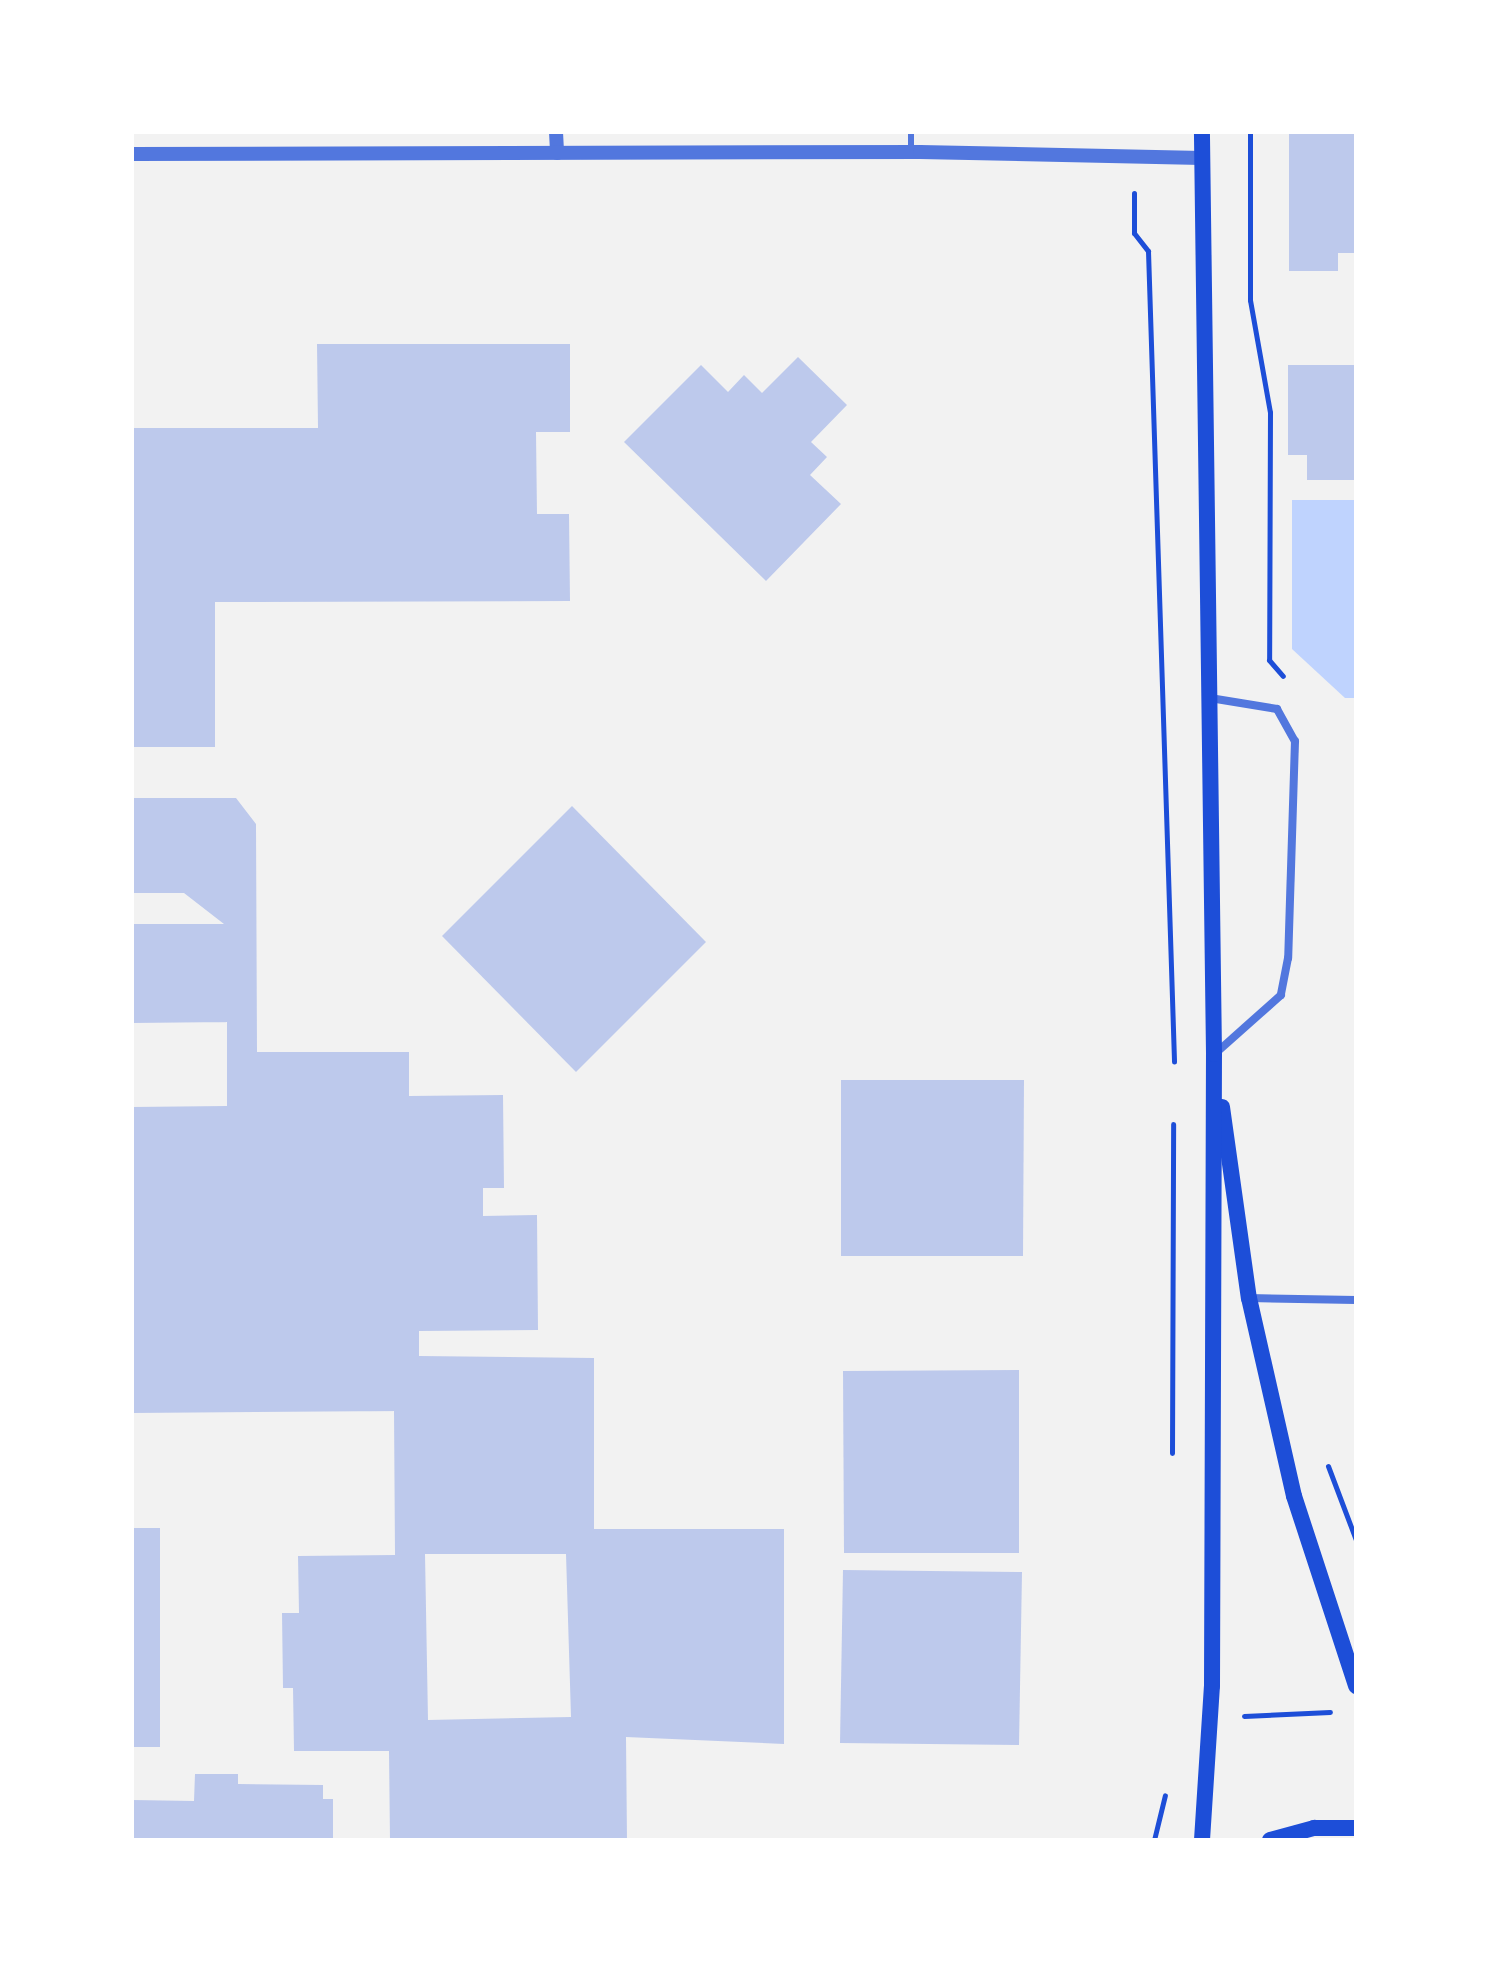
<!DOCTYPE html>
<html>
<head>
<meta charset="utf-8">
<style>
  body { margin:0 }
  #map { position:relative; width:1488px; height:1972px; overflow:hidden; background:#f2f2f2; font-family:Jost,sans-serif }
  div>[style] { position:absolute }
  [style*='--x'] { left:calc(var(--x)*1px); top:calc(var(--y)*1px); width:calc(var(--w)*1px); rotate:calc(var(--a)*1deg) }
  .water>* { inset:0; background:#bfd3fe }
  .building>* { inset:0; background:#bdc9ec }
  .path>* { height:5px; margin:-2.5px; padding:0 2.5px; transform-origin:2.5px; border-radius:2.5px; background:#1d4ed8 }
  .service>* { height:6px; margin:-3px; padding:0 3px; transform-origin:3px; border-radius:3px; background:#5277de }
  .minor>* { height:8px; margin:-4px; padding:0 4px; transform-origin:4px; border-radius:4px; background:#5277de }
  .tertiary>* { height:14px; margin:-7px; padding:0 7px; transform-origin:7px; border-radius:7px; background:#5277de }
  .secondary>* { height:16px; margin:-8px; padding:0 8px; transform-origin:8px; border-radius:8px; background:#1d4ed8 }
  span { translate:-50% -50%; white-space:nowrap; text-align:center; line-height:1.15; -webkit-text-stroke:7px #fff; paint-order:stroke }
  .frame { position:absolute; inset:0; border:134px solid #fff; pointer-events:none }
</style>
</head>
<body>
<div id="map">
  <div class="water">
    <i style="clip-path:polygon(1292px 500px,1356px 500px,1356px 698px,1345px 698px,1292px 649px)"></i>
  </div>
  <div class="building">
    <i style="clip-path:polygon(1289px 132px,1356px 132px,1356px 253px,1338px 253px,1338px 271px,1289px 271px)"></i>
    <i style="clip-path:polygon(317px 344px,570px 344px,570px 432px,536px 432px,537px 514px,569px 514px,570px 601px,215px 602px,215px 747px,132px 747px,132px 428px,318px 428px)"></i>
    <i style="clip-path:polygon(798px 357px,847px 405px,811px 442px,827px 457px,810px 475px,841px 504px,766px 581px,624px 442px,701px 365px,728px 392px,744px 375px,762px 393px)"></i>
    <i style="clip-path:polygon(1288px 365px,1356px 365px,1356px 480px,1307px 480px,1307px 455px,1288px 455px)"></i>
    <i style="clip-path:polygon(evenodd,132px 798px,236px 798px,256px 824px,257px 1052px,409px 1052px,409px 1096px,503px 1095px,504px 1188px,483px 1188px,483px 1216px,537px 1215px,538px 1330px,419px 1331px,419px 1356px,594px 1358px,594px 1529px,784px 1529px,784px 1744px,626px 1737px,627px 1840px,390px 1840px,389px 1751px,294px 1751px,293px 1688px,283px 1688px,282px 1613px,299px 1613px,298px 1556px,395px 1555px,394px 1411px,132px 1413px,132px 1107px,227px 1106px,227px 1022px,132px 1023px,132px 924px,224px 924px,184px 893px,132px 893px,132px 798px,425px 1554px,566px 1554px,571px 1717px,428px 1720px,425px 1554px)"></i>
    <i style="clip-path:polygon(572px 806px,706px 942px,576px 1072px,442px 936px)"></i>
    <i style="clip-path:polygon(841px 1080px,1024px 1080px,1023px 1256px,841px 1256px)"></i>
    <i style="clip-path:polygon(1019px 1370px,1019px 1553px,844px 1553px,843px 1371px)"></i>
    <i style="clip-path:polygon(132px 1528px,160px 1528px,160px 1747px,132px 1747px)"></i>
    <i style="clip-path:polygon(843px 1570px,1022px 1572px,1019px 1745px,840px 1743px)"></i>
    <i style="clip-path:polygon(195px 1774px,238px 1774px,238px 1784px,323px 1785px,323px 1799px,333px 1799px,333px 1840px,132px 1840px,132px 1800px,194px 1801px)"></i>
  </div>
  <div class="path">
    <i style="--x:1250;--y:132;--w:168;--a:90"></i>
    <i style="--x:1250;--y:300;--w:114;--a:79.9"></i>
    <i style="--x:1270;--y:412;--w:248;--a:90.2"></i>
    <i style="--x:1269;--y:660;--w:21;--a:49"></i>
    <i style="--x:1134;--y:193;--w:40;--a:90"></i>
    <i style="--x:1134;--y:233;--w:23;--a:52"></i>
    <i style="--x:1148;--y:251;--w:811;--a:88.16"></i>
    <i style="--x:1172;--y:1453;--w:329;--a:-89.8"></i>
    <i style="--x:1328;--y:1466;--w:79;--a:69.3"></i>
    <i style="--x:1244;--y:1716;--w:86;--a:-2.7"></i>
    <i style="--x:1154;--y:1840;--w:46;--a:-76.3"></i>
  </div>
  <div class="service">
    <i style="--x:911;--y:152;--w:20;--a:-90"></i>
  </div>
  <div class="minor">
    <i style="--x:1210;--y:698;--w:68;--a:9.3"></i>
    <i style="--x:1277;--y:709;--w:37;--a:61"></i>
    <i style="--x:1295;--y:741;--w:217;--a:91.8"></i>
    <i style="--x:1288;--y:958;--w:38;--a:101"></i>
    <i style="--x:1281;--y:995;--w:87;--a:138.3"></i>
    <i style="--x:1249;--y:1298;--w:107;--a:1.1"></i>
  </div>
  <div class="tertiary">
    <i style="--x:556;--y:132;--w:21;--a:87"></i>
    <i style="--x:132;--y:154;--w:788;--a:-0.15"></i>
    <i style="--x:920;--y:152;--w:282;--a:1.2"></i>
  </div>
  <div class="secondary">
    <i style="--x:1222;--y:1107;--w:193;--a:82"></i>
    <i style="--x:1249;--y:1298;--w:203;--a:77.2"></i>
    <i style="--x:1294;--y:1496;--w:200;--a:71.9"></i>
    <i style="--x:1202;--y:1840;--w:154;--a:-86.3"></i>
    <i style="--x:1212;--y:1686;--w:632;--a:-89.82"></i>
    <i style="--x:1214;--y:1054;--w:922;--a:-90.75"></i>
    <i style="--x:1270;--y:1840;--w:46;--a:-15.3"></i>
    <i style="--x:1314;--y:1828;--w:42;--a:0"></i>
  </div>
  <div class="frame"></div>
</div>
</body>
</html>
